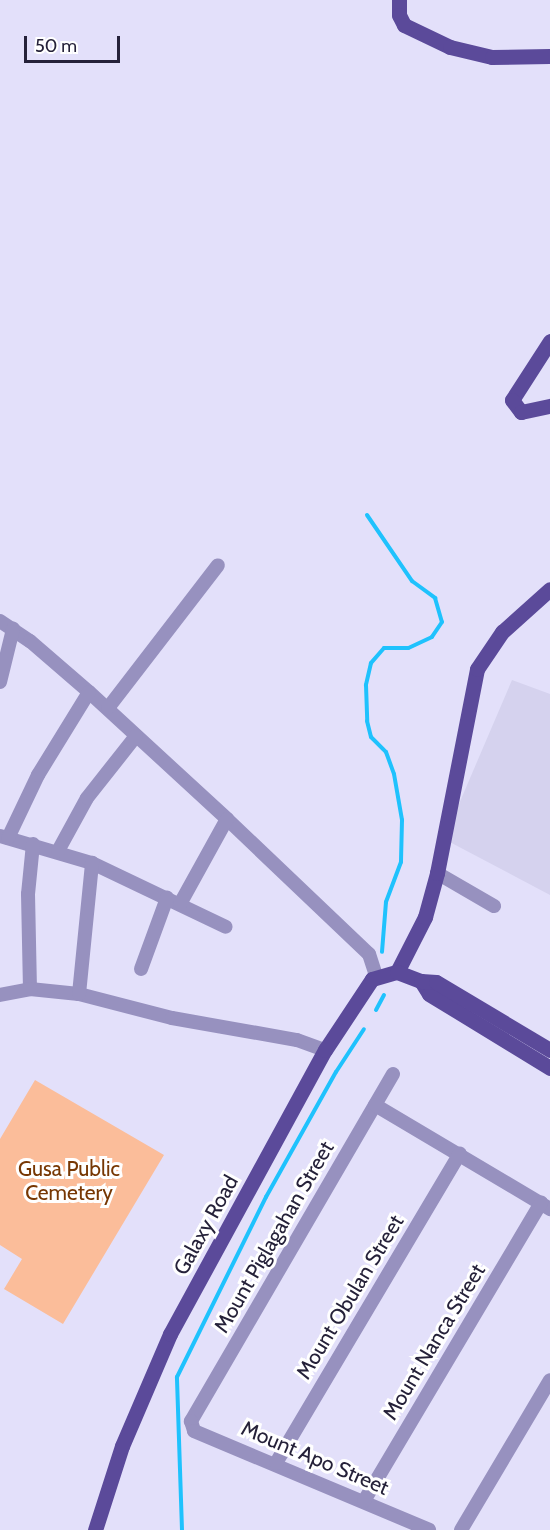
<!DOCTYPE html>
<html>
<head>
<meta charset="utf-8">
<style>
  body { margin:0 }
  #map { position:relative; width:550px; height:1530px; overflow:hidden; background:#e3e0fa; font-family:Cabin,sans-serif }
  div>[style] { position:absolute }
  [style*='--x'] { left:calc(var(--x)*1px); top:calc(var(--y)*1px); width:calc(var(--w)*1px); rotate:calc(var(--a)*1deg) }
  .built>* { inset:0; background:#d5d2ee }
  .green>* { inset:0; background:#fbbd9a }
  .stream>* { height:4px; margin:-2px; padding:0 2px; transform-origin:2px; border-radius:2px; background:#1fc2fd }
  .minor>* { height:14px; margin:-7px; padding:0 7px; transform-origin:7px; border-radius:7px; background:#9791bf }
  .major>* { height:15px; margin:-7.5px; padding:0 7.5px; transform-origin:7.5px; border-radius:7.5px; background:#5b4a9a }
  span { translate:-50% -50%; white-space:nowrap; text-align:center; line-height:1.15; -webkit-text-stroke:6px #fff; paint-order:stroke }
  .park-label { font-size:21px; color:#773703 }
  .street-label { font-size:21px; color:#252139 }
  .scale { position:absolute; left:24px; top:36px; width:96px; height:27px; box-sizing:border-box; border:3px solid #252139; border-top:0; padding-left:8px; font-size:18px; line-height:21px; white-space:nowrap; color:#252139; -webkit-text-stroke:4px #fff; paint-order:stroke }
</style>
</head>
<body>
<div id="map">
  <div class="built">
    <i style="clip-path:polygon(512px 680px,550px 694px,550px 895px,444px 839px)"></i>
  </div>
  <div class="green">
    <i style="clip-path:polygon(35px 1080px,164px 1155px,63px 1324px,4px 1289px,22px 1259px,0 1245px,0 1139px)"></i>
  </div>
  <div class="stream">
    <i style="--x:367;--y:515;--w:80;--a:55.7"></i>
    <i style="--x:412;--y:581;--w:29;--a:36"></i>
    <i style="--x:435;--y:598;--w:25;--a:74"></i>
    <i style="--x:442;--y:622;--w:18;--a:124"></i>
    <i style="--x:432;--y:637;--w:26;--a:155"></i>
    <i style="--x:408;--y:648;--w:24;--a:180"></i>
    <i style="--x:384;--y:648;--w:20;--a:131"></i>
    <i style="--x:371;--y:663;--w:23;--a:103"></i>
    <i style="--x:366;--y:685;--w:36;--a:88"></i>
    <i style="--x:367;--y:721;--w:16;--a:76"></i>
    <i style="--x:371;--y:737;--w:21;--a:45"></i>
    <i style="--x:386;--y:752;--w:23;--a:70"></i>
    <i style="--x:394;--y:774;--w:47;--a:80.1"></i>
    <i style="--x:402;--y:820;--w:42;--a:91.4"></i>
    <i style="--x:401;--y:862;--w:43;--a:110.6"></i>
    <i style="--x:386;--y:902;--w:50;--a:94.6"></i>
    <i style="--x:376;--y:1010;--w:17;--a:-62"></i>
    <i style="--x:182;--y:1530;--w:153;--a:-91.9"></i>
    <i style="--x:177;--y:1377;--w:201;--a:-63.7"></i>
    <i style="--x:266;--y:1197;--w:143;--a:-60.8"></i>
    <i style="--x:336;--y:1072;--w:51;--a:-56.9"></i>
  </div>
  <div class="minor">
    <i style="--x:0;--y:621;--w:36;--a:34"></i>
    <i style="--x:30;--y:641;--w:78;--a:40.8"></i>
    <i style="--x:89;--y:692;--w:188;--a:42.6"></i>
    <i style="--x:227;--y:819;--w:196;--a:43.6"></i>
    <i style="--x:369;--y:954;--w:23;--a:72"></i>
    <i style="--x:0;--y:682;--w:55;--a:-76.2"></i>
    <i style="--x:108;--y:708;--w:180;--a:-52.4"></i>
    <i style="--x:0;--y:836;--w:96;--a:16.4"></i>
    <i style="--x:92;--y:863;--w:148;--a:25.5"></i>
    <i style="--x:8;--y:838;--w:70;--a:-64.5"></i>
    <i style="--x:38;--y:775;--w:97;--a:-58.4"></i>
    <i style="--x:33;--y:844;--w:50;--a:95.7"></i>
    <i style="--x:28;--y:894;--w:95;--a:88.8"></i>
    <i style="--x:30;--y:989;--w:49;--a:5.8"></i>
    <i style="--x:79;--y:994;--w:96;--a:14.5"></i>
    <i style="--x:172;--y:1018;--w:127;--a:10"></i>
    <i style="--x:297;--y:1040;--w:30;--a:20"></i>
    <i style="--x:58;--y:851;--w:60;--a:-61.3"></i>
    <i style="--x:87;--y:798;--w:79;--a:-51.7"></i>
    <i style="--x:437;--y:873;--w:66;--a:30.1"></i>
    <i style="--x:180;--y:904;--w:97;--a:-61.1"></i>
    <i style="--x:141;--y:969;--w:76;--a:-69.9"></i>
    <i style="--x:79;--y:994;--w:132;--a:-84.3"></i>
    <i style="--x:0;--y:995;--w:31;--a:-11"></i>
    <i style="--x:393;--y:1074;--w:402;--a:120.2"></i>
    <i style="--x:191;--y:1421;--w:10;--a:73"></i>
    <i style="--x:194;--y:1431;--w:255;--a:22.8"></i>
    <i style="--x:375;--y:1105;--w:204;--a:30.7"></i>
    <i style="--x:276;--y:1463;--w:360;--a:-59.3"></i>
    <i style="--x:364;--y:1501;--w:347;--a:-59.3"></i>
    <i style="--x:461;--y:1530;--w:174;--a:-59.3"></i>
  </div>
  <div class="major">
    <i style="--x:399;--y:0;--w:15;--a:90"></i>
    <i style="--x:399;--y:15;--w:11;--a:63"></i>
    <i style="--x:404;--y:25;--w:51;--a:25.6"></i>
    <i style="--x:450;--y:47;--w:43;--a:13.4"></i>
    <i style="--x:492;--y:57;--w:58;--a:-1"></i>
    <i style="--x:550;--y:341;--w:70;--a:122.8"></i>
    <i style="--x:512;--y:400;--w:15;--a:53"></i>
    <i style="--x:521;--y:412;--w:30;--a:-12"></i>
    <i style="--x:397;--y:972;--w:62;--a:-63"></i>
    <i style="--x:425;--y:917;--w:46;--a:-74.7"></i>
    <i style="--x:437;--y:873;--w:208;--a:-78.9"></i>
    <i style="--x:477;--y:669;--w:45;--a:-56"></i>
    <i style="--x:502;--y:632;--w:64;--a:-41.9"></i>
    <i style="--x:421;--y:981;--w:15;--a:58"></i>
    <i style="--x:429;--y:994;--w:142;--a:31.4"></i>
    <i style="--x:95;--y:1530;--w:88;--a:-72.2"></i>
    <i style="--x:122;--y:1446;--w:122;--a:-66.8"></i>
    <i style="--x:170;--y:1334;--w:324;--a:-61.4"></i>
    <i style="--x:325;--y:1050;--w:85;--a:-56.5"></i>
    <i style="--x:372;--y:979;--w:26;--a:-16"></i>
    <i style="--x:397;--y:972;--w:26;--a:21"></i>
    <i style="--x:421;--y:981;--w:15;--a:4"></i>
    <i style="--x:436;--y:982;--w:133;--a:30.8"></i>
  </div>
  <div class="park-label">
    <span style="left:69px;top:1181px">Gusa Public<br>Cemetery</span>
  </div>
  <div class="street-label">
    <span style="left:206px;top:1225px;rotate:-61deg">Galaxy Road</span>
    <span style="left:274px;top:1237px;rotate:-60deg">Mount Piglagahan Street</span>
    <span style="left:350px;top:1297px;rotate:-59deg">Mount Obulan Street</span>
    <span style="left:434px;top:1342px;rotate:-59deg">Mount Nanca Street</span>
    <span style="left:315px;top:1458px;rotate:23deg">Mount Apo Street</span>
  </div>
  <div class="scale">50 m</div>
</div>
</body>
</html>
